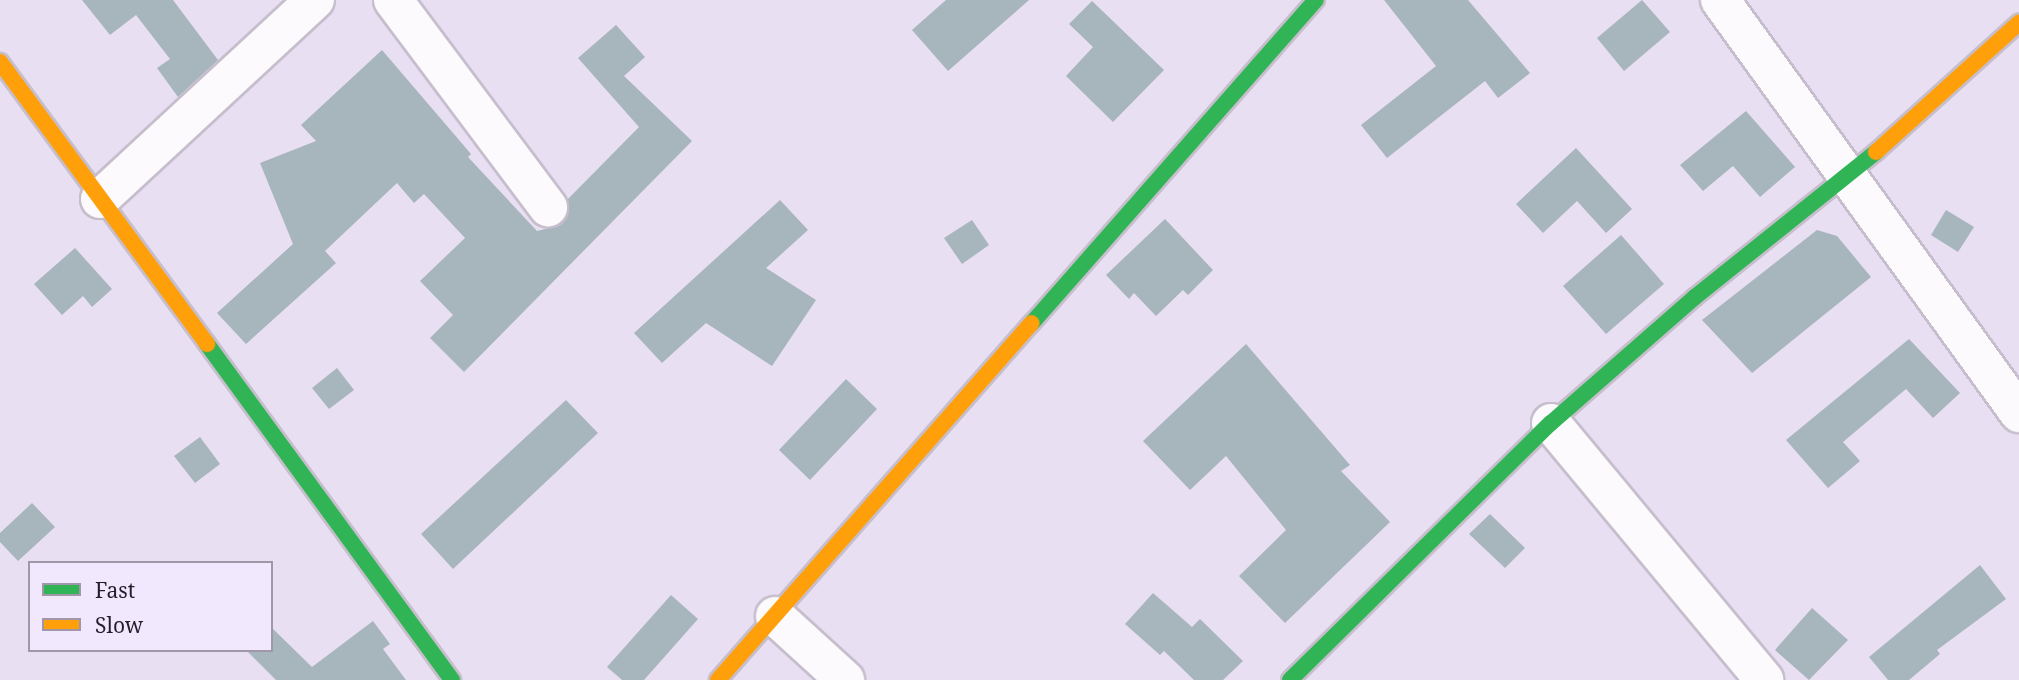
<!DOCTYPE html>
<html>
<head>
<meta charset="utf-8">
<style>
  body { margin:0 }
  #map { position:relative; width:2019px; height:680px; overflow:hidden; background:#e9dff2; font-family:"Noto Serif",serif }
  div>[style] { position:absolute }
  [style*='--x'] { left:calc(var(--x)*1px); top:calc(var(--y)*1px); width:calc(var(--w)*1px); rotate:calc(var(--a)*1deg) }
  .building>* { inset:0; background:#a7b5bd }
  .roads { filter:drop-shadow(2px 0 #c6becc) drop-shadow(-2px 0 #c6becc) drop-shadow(0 2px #c6becc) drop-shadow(0 -2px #c6becc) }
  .street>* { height:38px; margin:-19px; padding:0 19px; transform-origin:19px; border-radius:19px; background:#fcfafd }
  .fast>* { height:16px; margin:-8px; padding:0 8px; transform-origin:8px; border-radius:8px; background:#30b455 }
  .slow>* { height:16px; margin:-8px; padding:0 8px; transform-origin:8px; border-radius:8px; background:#ff9f0a }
  span { translate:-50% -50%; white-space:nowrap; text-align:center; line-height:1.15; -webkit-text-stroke:5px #f2e8fd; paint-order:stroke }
  .legend { position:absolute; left:28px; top:561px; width:245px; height:91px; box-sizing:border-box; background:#f2e8fd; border:2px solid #a097a9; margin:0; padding:9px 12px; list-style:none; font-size:21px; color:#241d2a }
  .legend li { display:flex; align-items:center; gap:14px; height:35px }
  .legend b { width:35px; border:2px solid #a097a9 }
</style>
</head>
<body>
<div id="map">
  <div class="building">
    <i style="clip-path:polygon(82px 0,173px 0,218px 60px,178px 97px,157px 68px,170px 59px,136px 15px,110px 35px)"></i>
    <i style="clip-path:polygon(946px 0,1029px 0,948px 71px,912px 30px)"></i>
    <i style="clip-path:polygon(1384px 0,1468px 0,1530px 73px,1498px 98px,1485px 81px,1387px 158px,1361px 125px,1436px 66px)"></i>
    <i style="clip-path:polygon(1642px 0,1670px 32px,1624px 71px,1597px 38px)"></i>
    <i style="clip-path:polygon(1092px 1px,1164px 70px,1113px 122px,1066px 76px,1093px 47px,1069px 24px)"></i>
    <i style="clip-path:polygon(616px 25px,645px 57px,624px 76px,692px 141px,464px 372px,430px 338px,453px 315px,420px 281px,465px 238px,424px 194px,414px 203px,397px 183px,325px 251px,336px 263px,246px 344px,217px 313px,293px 244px,260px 163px,316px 141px,301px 125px,382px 50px,471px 154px,468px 157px,537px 231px,561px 225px,568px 215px,568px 199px,639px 127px,578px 58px)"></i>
    <i style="clip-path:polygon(1746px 111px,1795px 167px,1760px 197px,1733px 166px,1703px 191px,1680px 165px)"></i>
    <i style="clip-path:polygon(1576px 148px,1632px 209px,1606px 233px,1577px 201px,1543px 233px,1516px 204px)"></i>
    <i style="clip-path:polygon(780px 200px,808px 230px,766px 268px,816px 300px,772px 366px,706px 323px,662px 363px,634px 333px)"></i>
    <i style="clip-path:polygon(1946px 210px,1974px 227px,1958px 252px,1931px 235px)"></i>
    <i style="clip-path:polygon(1165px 219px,1213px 270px,1188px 295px,1183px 290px,1156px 316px,1134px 293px,1129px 299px,1106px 275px)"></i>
    <i style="clip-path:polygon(972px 220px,989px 245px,962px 264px,944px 238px)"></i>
    <i style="clip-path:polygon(1817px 230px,1837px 236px,1871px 277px,1752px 373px,1702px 320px)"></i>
    <i style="clip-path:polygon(1621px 235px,1664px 284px,1606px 334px,1563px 286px)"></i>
    <i style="clip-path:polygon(75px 248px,112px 289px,92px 307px,83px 296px,62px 315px,34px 284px)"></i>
    <i style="clip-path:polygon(1909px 339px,1960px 393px,1933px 418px,1906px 389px,1843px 442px,1860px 461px,1828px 488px,1786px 440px)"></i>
    <i style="clip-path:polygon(1246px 344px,1350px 465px,1341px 471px,1390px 522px,1285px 623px,1239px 576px,1286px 530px,1226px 456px,1190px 490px,1143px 441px)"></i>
    <i style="clip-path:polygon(337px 368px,354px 390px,329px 409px,312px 388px)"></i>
    <i style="clip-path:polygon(846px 379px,877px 409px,810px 480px,779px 450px)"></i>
    <i style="clip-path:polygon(566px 400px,598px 433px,453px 569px,421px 534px)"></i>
    <i style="clip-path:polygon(200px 437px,220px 464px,195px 483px,174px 456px)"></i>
    <i style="clip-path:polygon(32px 503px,55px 527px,18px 561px,0 542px,0 533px)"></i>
    <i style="clip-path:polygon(1490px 514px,1525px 548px,1505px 568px,1469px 534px)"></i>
    <i style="clip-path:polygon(1980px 565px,2006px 599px,1937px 650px,1940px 654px,1909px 680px,1888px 680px,1869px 657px)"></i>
    <i style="clip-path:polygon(1153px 593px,1192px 627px,1200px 619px,1243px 661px,1223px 680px,1194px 680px,1164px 651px,1160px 655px,1125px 624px)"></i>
    <i style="clip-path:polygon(671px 595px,698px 619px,644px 680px,622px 680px,607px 667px)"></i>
    <i style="clip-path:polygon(1812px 608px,1848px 640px,1809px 680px,1775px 650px)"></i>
    <i style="clip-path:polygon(373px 621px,390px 644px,383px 649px,406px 680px,276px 680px,246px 650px,271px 650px,271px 627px,312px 667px)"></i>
  </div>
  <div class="roads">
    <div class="street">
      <i style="--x:393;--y:0;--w:259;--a:53.2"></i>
      <i style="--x:1720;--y:0;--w:510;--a:54.1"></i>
      <i style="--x:100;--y:199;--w:293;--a:-42.8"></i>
      <i style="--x:1551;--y:423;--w:334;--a:50.3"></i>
      <i style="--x:775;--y:616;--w:95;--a:42.4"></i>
    </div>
    <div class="fast">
      <i style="--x:1032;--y:323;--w:430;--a:-48.7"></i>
      <i style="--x:207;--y:344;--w:416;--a:53.9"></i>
      <i style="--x:1290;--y:680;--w:366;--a:-44.6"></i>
      <i style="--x:1551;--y:423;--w:191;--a:-41.2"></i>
      <i style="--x:1695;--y:297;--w:232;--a:-38.7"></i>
    </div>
    <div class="slow">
      <i style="--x:0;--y:62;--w:350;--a:53.7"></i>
      <i style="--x:1876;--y:152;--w:193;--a:-42.1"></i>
      <i style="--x:718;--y:680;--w:475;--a:-48.7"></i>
    </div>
  </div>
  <ul class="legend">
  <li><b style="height:9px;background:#30b455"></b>Fast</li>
  <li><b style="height:9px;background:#ff9f0a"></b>Slow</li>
  </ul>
</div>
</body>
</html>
